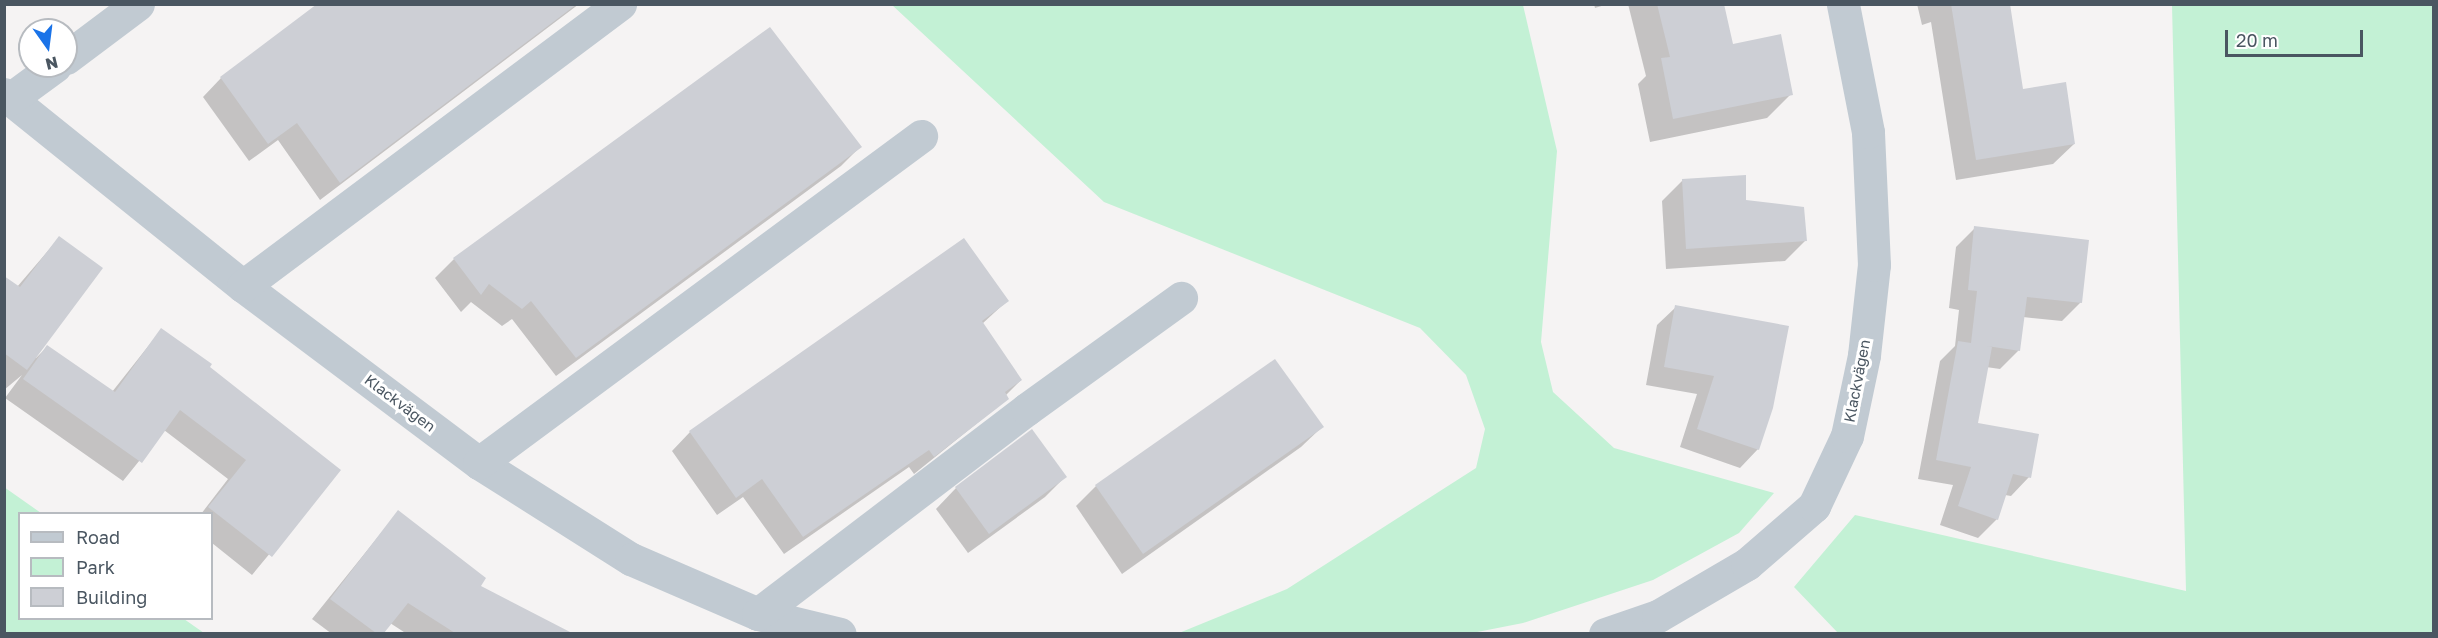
<!DOCTYPE html>
<html>
<head>
<meta charset="utf-8">
<style>
  body { margin:0 }
  #map { position:relative; width:2438px; height:638px; overflow:hidden; background:#f5f3f3; font-family:"Golos Text",sans-serif }
  div>[style] { position:absolute }
  [style*='--x'] { left:calc(var(--x)*1px); top:calc(var(--y)*1px); width:calc(var(--w)*1px); rotate:calc(var(--a)*1deg) }
  .green>* { inset:0; background:#c3f1d5 }
  .shadow>* { inset:0; background:#0003 }
  .building>* { inset:0; background:#cdcfd5 }
  .minor>* { height:33px; margin:-16.5px; padding:0 16.5px; transform-origin:16.5px; border-radius:16.5px; background:#c1cad2 }
  span { translate:-50% -50%; white-space:nowrap; text-align:center; line-height:1.15; -webkit-text-stroke:6px #fff; paint-order:stroke }
  .street-label { font-size:15px; color:#4a5661 }
  .frame { position:absolute; inset:0; border:6px solid #4a5661; pointer-events:none }
  .legend { position:absolute; left:18px; top:512px; width:195px; height:108px; box-sizing:border-box; background:#fff; border:2px solid #b7bbc0; margin:0; padding:8px 10px; list-style:none; font-size:18px; color:#4a5661 }
  .legend li { display:flex; align-items:center; gap:12px; height:30px }
  .legend b { width:30px; border:2px solid #b7bbc0 }
  .north { position:absolute; left:18px; top:18px; width:60px; height:60px; box-sizing:border-box; background:#fff; border:2px solid #b7bbc0; border-radius:50%; rotate:166deg; font-size:16px; font-weight:700; line-height:24px; text-align:center; color:#4a5661 }
  .north::after { content:''; display:block; margin:auto; width:21px; height:27px; background:#1a73e8; clip-path:polygon(50% 0,100% 100%,50% 72%,0 100%) }
  .scale { position:absolute; left:2225px; top:30px; width:138px; height:27px; box-sizing:border-box; border:3px solid #4a5661; border-top:0; padding-left:8px; font-size:18px; line-height:21px; white-space:nowrap; color:#4a5661; -webkit-text-stroke:4px #fff; paint-order:stroke }
</style>
</head>
<body>
<div id="map">
  <div class="green">
    <i style="clip-path:polygon(892px 5px,1523px 5px,1557px 151px,1541px 342px,1553px 392px,1614px 448px,1774px 493px,1739px 533px,1653px 580px,1523px 623px,1467px 634px,1179px 633px,1287px 589px,1476px 468px,1485px 429px,1466px 375px,1420px 328px,1104px 202px)"></i>
    <i style="clip-path:polygon(2172px 5px,2433px 5px,2433px 633px,1838px 633px,1794px 587px,1855px 515px,2186px 591px)"></i>
    <i style="clip-path:polygon(4px 487px,41px 513px,20px 514px,20px 618px,184px 619px,204px 633px,5px 633px)"></i>
  </div>
  <div class="shadow">
    <i style="clip-path:polygon(321px 4px,579px 4px,320px 200px,278px 140px,249px 161px,203px 97px,221px 78px)"></i>
    <i style="clip-path:polygon(1594px 4px,1608px 4px,1595px 8px)"></i>
    <i style="clip-path:polygon(1628px 4px,1722px 4px,1732px 46px,1791px 94px,1767px 118px,1650px 142px,1638px 84px,1646px 76px)"></i>
    <i style="clip-path:polygon(1917px 4px,2008px 4px,2022px 91px,2074px 144px,2053px 164px,1956px 180px,1931px 22px,1922px 25px)"></i>
    <i style="clip-path:polygon(769px 29px,860px 147px,841px 166px,556px 376px,512px 319px,502px 326px,471px 302px,461px 312px,435px 278px,454px 259px)"></i>
    <i style="clip-path:polygon(1683px 180px,1745px 201px,1805px 241px,1785px 261px,1666px 269px,1662px 201px)"></i>
    <i style="clip-path:polygon(1975px 228px,2081px 302px,2062px 321px,2023px 317px,2019px 350px,2000px 369px,1986px 367px,1976px 424px,2029px 477px,2011px 496px,2005px 495px,1997px 519px,1978px 538px,1940px 525px,1953px 485px,1918px 479px,1940px 361px,1955px 346px,1959px 310px,1949px 308px,1956px 247px)"></i>
    <i style="clip-path:polygon(59px 238px,36px 358px,47px 347px,112px 392px,161px 330px,339px 470px,252px 575px,212px 543px,212px 514px,201px 514px,228px 479px,164px 430px,123px 481px,5px 398px,22px 375px,4px 390px,4px 277px,17px 287px)"></i>
    <i style="clip-path:polygon(1007px 301px,982px 324px,1021px 380px,1005px 396px,1007px 399px,914px 474px,909px 467px,784px 554px,743px 497px,717px 515px,672px 451px,690px 432px)"></i>
    <i style="clip-path:polygon(1676px 307px,1758px 449px,1740px 468px,1680px 447px,1697px 394px,1646px 385px,1657px 325px)"></i>
    <i style="clip-path:polygon(1322px 427px,1301px 447px,1122px 574px,1076px 506px,1096px 486px)"></i>
    <i style="clip-path:polygon(1065px 477px,1045px 497px,968px 553px,936px 509px,956px 488px)"></i>
    <i style="clip-path:polygon(398px 512px,479px 586px,569px 634px,407px 634px,390px 623px,382px 634px,332px 634px,312px 619px)"></i>
  </div>
  <div class="building">
    <i style="clip-path:polygon(317px 4px,577px 4px,340px 183px,297px 123px,268px 144px,220px 77px)"></i>
    <i style="clip-path:polygon(1657px 4px,1724px 4px,1733px 44px,1781px 34px,1793px 95px,1673px 119px,1661px 58px,1670px 57px)"></i>
    <i style="clip-path:polygon(1951px 4px,2010px 4px,2023px 89px,2066px 82px,2075px 144px,1976px 160px)"></i>
    <i style="clip-path:polygon(770px 27px,862px 147px,576px 358px,531px 301px,522px 309px,489px 284px,481px 295px,453px 258px)"></i>
    <i style="clip-path:polygon(1746px 175px,1746px 200px,1804px 207px,1807px 241px,1686px 249px,1682px 179px)"></i>
    <i style="clip-path:polygon(1974px 226px,2089px 240px,2082px 303px,2027px 297px,2020px 351px,1987px 346px,1992px 347px,1978px 423px,2039px 434px,2031px 478px,2013px 474px,1998px 520px,1958px 506px,1971px 467px,1936px 460px,1958px 341px,1971px 343px,1977px 291px,1968px 290px)"></i>
    <i style="clip-path:polygon(59px 236px,103px 268px,27px 370px,4px 353px,4px 276px,20px 287px)"></i>
    <i style="clip-path:polygon(964px 238px,1009px 301px,982px 321px,1022px 380px,1005px 392px,1009px 399px,934px 457px,929px 450px,803px 537px,762px 479px,736px 498px,689px 431px)"></i>
    <i style="clip-path:polygon(1675px 305px,1789px 326px,1773px 408px,1759px 450px,1697px 429px,1714px 376px,1664px 367px)"></i>
    <i style="clip-path:polygon(161px 328px,212px 364px,210px 367px,341px 470px,272px 557px,208px 507px,246px 460px,180px 410px,142px 463px,23px 379px,47px 345px,115px 392px)"></i>
    <i style="clip-path:polygon(1275px 359px,1324px 427px,1143px 554px,1095px 485px)"></i>
    <i style="clip-path:polygon(1032px 429px,1067px 477px,989px 534px,955px 487px)"></i>
    <i style="clip-path:polygon(398px 510px,486px 578px,481px 586px,572px 633px,455px 633px,408px 603px,384px 633px,376px 633px,330px 599px)"></i>
  </div>
  <div class="minor">
    <i style="--x:66;--y:58;--w:90;--a:-36.9"></i>
    <i style="--x:4;--y:94;--w:307;--a:38.8"></i>
    <i style="--x:243;--y:286;--w:295;--a:36.9"></i>
    <i style="--x:479;--y:463;--w:180;--a:32.3"></i>
    <i style="--x:631;--y:559;--w:138;--a:23.4"></i>
    <i style="--x:758;--y:614;--w:84;--a:13.7"></i>
    <i style="--x:10;--y:99;--w:56;--a:-36.3"></i>
    <i style="--x:243;--y:286;--w:471;--a:-36.8"></i>
    <i style="--x:479;--y:463;--w:550;--a:-36.49"></i>
    <i style="--x:758;--y:614;--w:338;--a:-37.3"></i>
    <i style="--x:1027;--y:409;--w:190;--a:-35.8"></i>
    <i style="--x:1605;--y:634;--w:56;--a:-18.8"></i>
    <i style="--x:1658;--y:616;--w:103;--a:-30.3"></i>
    <i style="--x:1747;--y:564;--w:89;--a:-40.9"></i>
    <i style="--x:1814;--y:506;--w:77;--a:-64.8"></i>
    <i style="--x:1847;--y:436;--w:83;--a:-78.1"></i>
    <i style="--x:1864;--y:355;--w:91;--a:-83.7"></i>
    <i style="--x:1874;--y:265;--w:133;--a:-92.6"></i>
    <i style="--x:1868;--y:132;--w:130;--a:-101.1"></i>
  </div>
  <div class="street-label">
    <span style="left:1857px;top:381px;rotate:-79deg">Klackvägen</span>
    <span style="left:400px;top:403px;rotate:37deg">Klackvägen</span>
  </div>
  <div class="frame"></div>
  <ul class="legend">
  <li><b style="height:8px;background:#c1cad2"></b>Road</li>
  <li><b style="height:16px;background:#c3f1d5"></b>Park</li>
  <li><b style="height:16px;background:#cdcfd5"></b>Building</li>
  </ul>
  <div class="north">N</div>
  <div class="scale">20 m</div>
</div>
</body>
</html>
